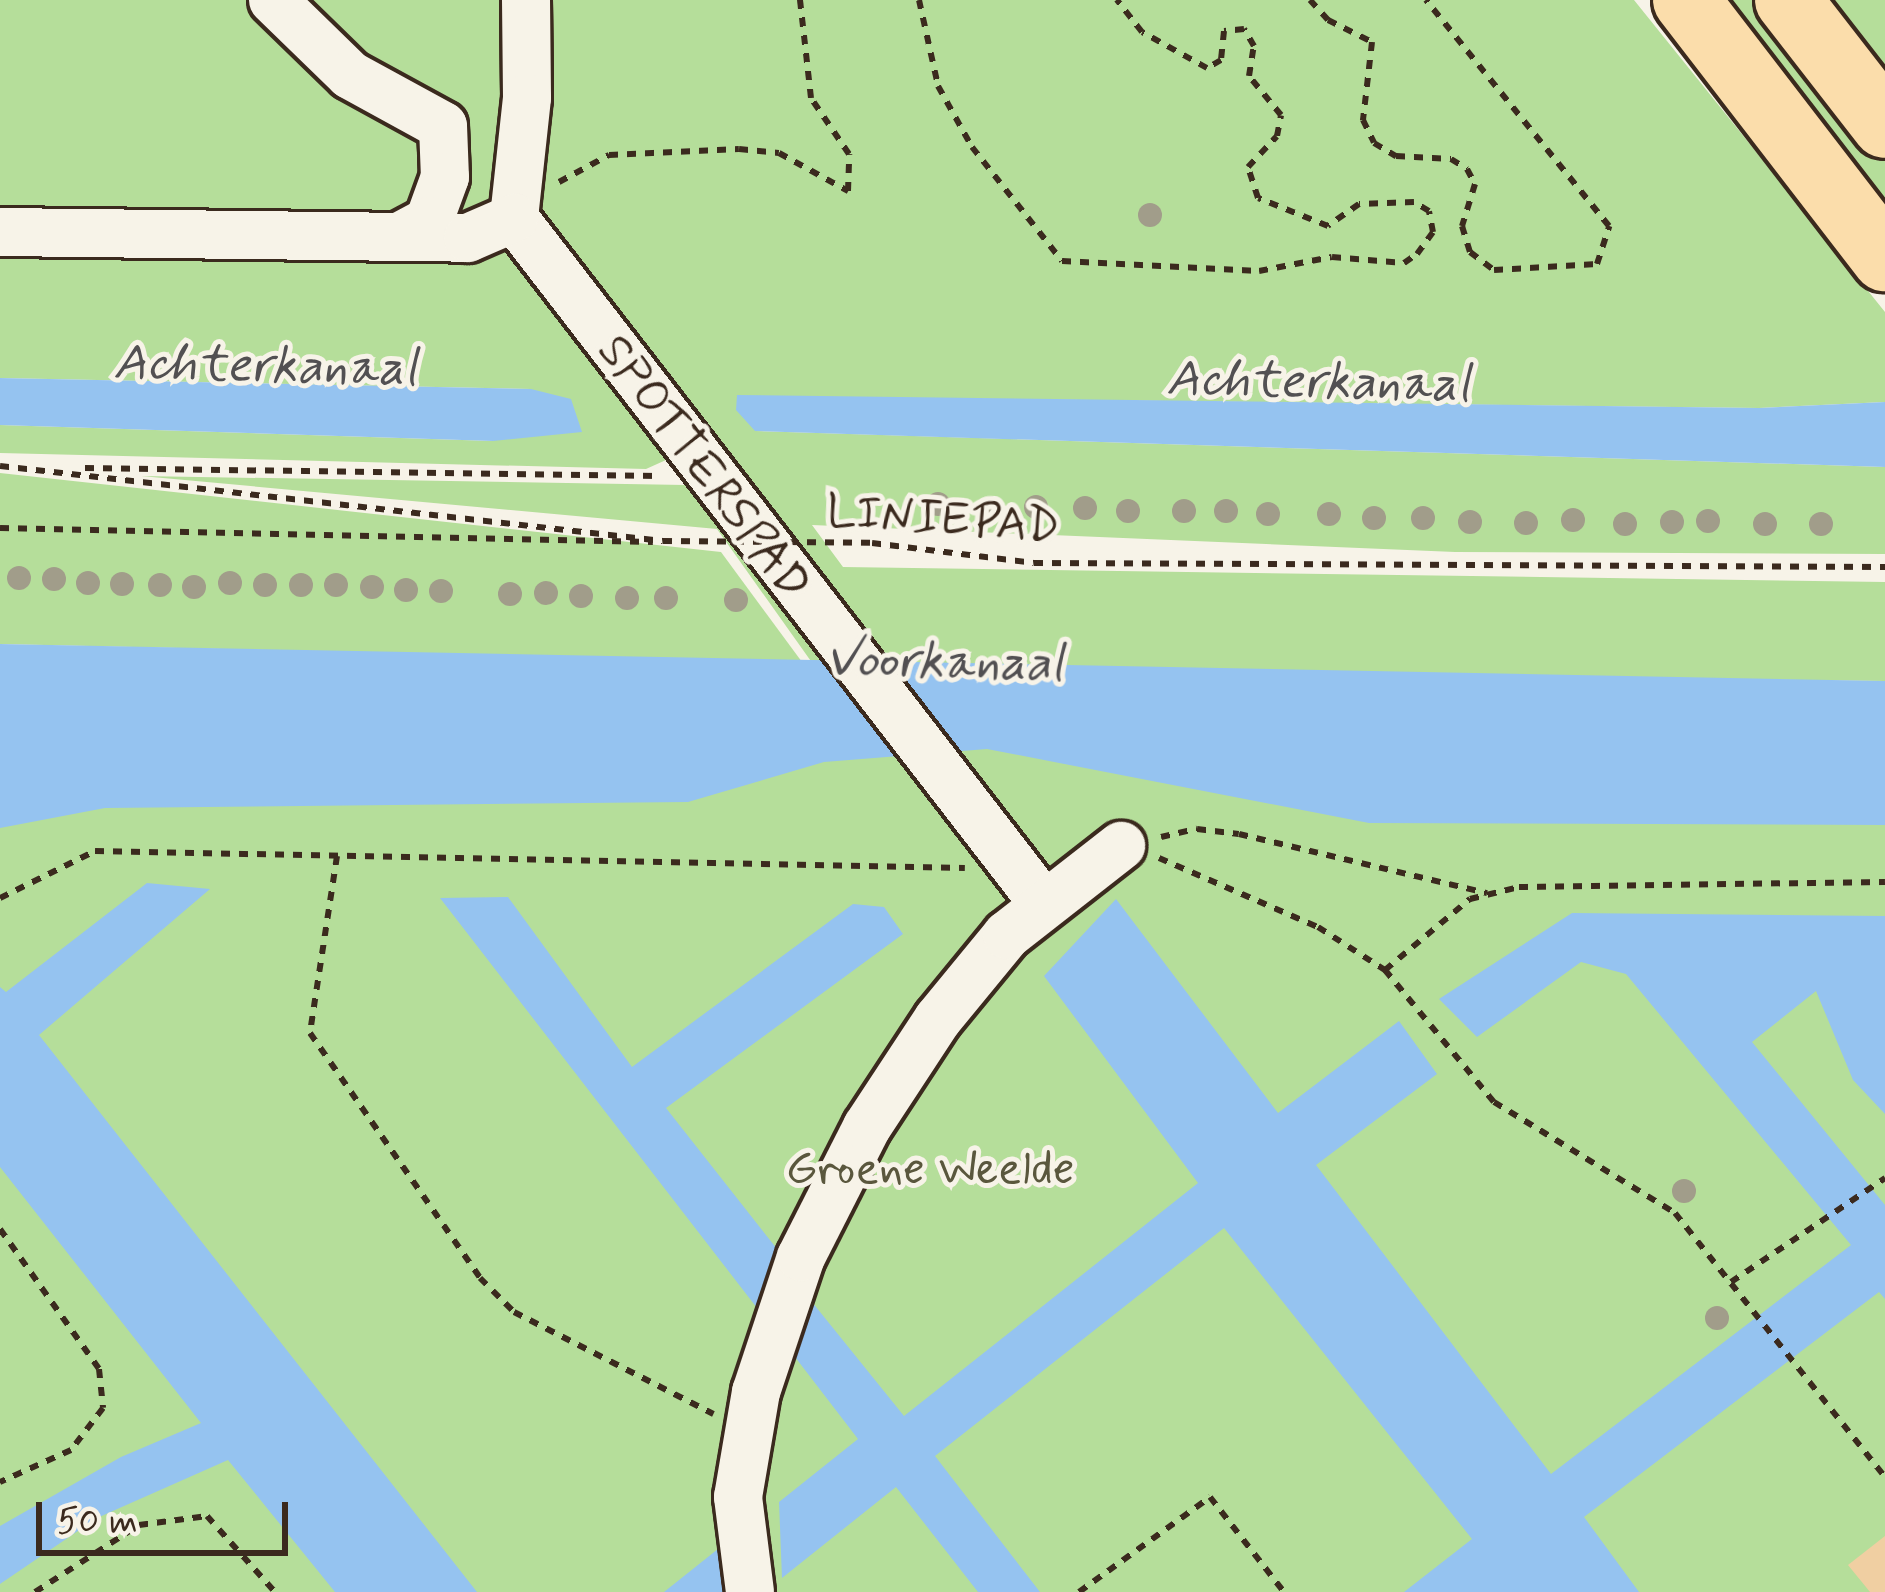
<!DOCTYPE html>
<html>
<head>
<meta charset="utf-8">
<style>
  body { margin:0 }
  #map { position:relative; width:1885px; height:1592px; overflow:hidden; background:#f7f3e8; font-family:Mynerve,sans-serif }
  div>[style] { position:absolute }
  [style*='--x'] { left:calc(var(--x)*1px); top:calc(var(--y)*1px); width:calc(var(--w)*1px); rotate:calc(var(--a)*1deg) }
  .green>* { inset:0; background:#b5de9a }
  .water>* { inset:0; background:#95c3f0 }
  .building>* { inset:0; background:#f0cfa2 }
  .path>* { height:6px; margin-top:-3px; transform-origin:0; background:repeating-linear-gradient(90deg,#3b2a1e 0 9px,transparent 0 18px) }
  .roads { filter:drop-shadow(3px 0 #3b2a1e) drop-shadow(-3px 0 #3b2a1e) drop-shadow(0 3px #3b2a1e) drop-shadow(0 -3px #3b2a1e) }
  .minor>* { height:48px; margin:-24px; padding:0 24px; transform-origin:24px; border-radius:24px; background:#f7f3e8 }
  .highway>* { height:66px; margin:-33px; padding:0 33px; transform-origin:33px; border-radius:33px; background:#fbddab }
  .path-bridge>* { height:6px; margin-top:-3px; transform-origin:0; background:repeating-linear-gradient(90deg,#3b2a1e 0 9px,transparent 0 18px) }
  .trees>* { width:24px; height:24px; margin:-12px; border-radius:50%; background:#a19d8a }
  span { translate:-50% -50%; white-space:nowrap; text-align:center; line-height:1.15; -webkit-text-stroke:10px #f7f3e8; paint-order:stroke }
  .street-label { font-size:48px; color:#3b2a1e }
  .park-label { font-size:48px; color:#5a573d }
  .water-label { font-size:51px; color:#525052; font-style:italic }
  .scale { position:absolute; left:36px; top:1502px; width:252px; height:54px; box-sizing:border-box; border:6px solid #3b2a1e; border-top:0; padding-left:15px; font-size:36px; line-height:42px; white-space:nowrap; color:#3b2a1e; -webkit-text-stroke:9px #f7f3e8; paint-order:stroke }
</style>
</head>
<body>
<div id="map">
  <div class="green">
    <i style="clip-path:polygon(0 0,1634px 0,1885px 312px,1885px 402px,1759px 408px,737px 396px,756px 431px,1885px 467px,1885px 554px,1455px 552px,812px 525px,843px 567px,1885px 582px,1885px 681px,1372px 675px,1885px 820px,1885px 1592px,0 1592px,0 827px,118px 793px,874px 750px,717px 529px,141px 476px,685px 485px,666px 460px,646px 469px,0 453px,0 425px,493px 441px,531px 389px,0 378px)"></i>
    <i style="clip-path:polygon(1706px 0,1761px 0,1885px 159px,1885px 231px)"></i>
    <i style="clip-path:polygon(1816px 0,1885px 0,1885px 90px)"></i>
    <i style="clip-path:polygon(0 473px,721px 552px,802px 662px,0 644px)"></i>
  </div>
  <div class="water">
    <i style="clip-path:polygon(0 378px,531px 389px,571px 399px,582px 432px,493px 441px,0 425px)"></i>
    <i style="clip-path:polygon(737px 395px,1759px 408px,1885px 402px,1885px 467px,755px 431px,736px 410px)"></i>
    <i style="clip-path:polygon(0 644px,1885px 681px,1885px 825px,1369px 823px,987px 749px,824px 762px,688px 802px,105px 808px,0 828px)"></i>
    <i style="clip-path:polygon(147px 883px,210px 889px,39px 1035px,477px 1592px,335px 1592px,228px 1460px,97px 1518px,0 1584px,0 1526px,121px 1457px,201px 1423px,0 1167px,0 987px,6px 992px)"></i>
    <i style="clip-path:polygon(508px 897px,632px 1067px,853px 904px,884px 907px,903px 934px,666px 1108px,781px 1254px,757px 1308px,440px 898px)"></i>
    <i style="clip-path:polygon(1116px 899px,1278px 1113px,1399px 1021px,1437px 1074px,1316px 1165px,1551px 1474px,1851px 1245px,1626px 974px,1581px 962px,1477px 1037px,1439px 999px,1572px 913px,1885px 916px,1885px 1114px,1853px 1080px,1816px 991px,1752px 1042px,1885px 1205px,1885px 1299px,1879px 1292px,1584px 1517px,1639px 1592px,1404px 1592px,1472px 1539px,1224px 1228px,935px 1456px,1040px 1592px,978px 1592px,896px 1487px,782px 1578px,779px 1502px,858px 1439px,795px 1357px,812px 1302px,904px 1416px,1198px 1183px,1044px 976px)"></i>
    <i style="clip-path:polygon(728px 1541px,736px 1592px,664px 1592px)"></i>
  </div>
  <div class="building">
    <i style="clip-path:polygon(1885px 1536px,1885px 1592px,1870px 1592px,1848px 1565px)"></i>
  </div>
  <div class="path">
    <i style="--x:919;--y:0;--w:88;--a:77.5"></i>
    <i style="--x:938;--y:86;--w:70;--a:60.9"></i>
    <i style="--x:972;--y:147;--w:145;--a:51.7"></i>
    <i style="--x:1062;--y:261;--w:197;--a:2.9"></i>
    <i style="--x:1259;--y:271;--w:74;--a:-10.9"></i>
    <i style="--x:1332;--y:257;--w:72;--a:4.8"></i>
    <i style="--x:1404;--y:263;--w:16;--a:-35"></i>
    <i style="--x:1417;--y:254;--w:27;--a:-54"></i>
    <i style="--x:1433;--y:232;--w:21;--a:-101"></i>
    <i style="--x:1429;--y:211;--w:17;--a:-149"></i>
    <i style="--x:1414;--y:202;--w:55;--a:177.9"></i>
    <i style="--x:1359;--y:204;--w:38;--a:145"></i>
    <i style="--x:1328;--y:226;--w:75;--a:-158.2"></i>
    <i style="--x:1258;--y:198;--w:33;--a:-108"></i>
    <i style="--x:1248;--y:167;--w:42;--a:-46.9"></i>
    <i style="--x:1277;--y:136;--w:21;--a:-79"></i>
    <i style="--x:1281;--y:115;--w:50;--a:-129.4"></i>
    <i style="--x:1249;--y:76;--w:30;--a:-81"></i>
    <i style="--x:1254;--y:46;--w:20;--a:-120"></i>
    <i style="--x:1244;--y:29;--w:20;--a:174"></i>
    <i style="--x:1224;--y:31;--w:29;--a:96"></i>
    <i style="--x:1221;--y:60;--w:16;--a:150"></i>
    <i style="--x:1207;--y:68;--w:74;--a:-151"></i>
    <i style="--x:1142;--y:32;--w:41;--a:-128"></i>
    <i style="--x:1310;--y:0;--w:27;--a:48"></i>
    <i style="--x:1328;--y:20;--w:49;--a:26.6"></i>
    <i style="--x:1372;--y:42;--w:79;--a:96.6"></i>
    <i style="--x:1363;--y:120;--w:25;--a:64"></i>
    <i style="--x:1374;--y:143;--w:26;--a:31"></i>
    <i style="--x:1396;--y:156;--w:55;--a:3.1"></i>
    <i style="--x:1451;--y:159;--w:19;--a:32"></i>
    <i style="--x:1467;--y:169;--w:17;--a:62"></i>
    <i style="--x:1475;--y:184;--w:44;--a:107.2"></i>
    <i style="--x:1462;--y:226;--w:27;--a:73"></i>
    <i style="--x:1470;--y:252;--w:30;--a:37"></i>
    <i style="--x:1494;--y:270;--w:103;--a:-3.3"></i>
    <i style="--x:1597;--y:264;--w:40;--a:-72"></i>
    <i style="--x:1609;--y:226;--w:291;--a:-129"></i>
    <i style="--x:559;--y:182;--w:57;--a:-28.4"></i>
    <i style="--x:609;--y:155;--w:130;--a:-2.6"></i>
    <i style="--x:739;--y:149;--w:40;--a:5.7"></i>
    <i style="--x:779;--y:153;--w:79;--a:28.8"></i>
    <i style="--x:848;--y:191;--w:37;--a:-88"></i>
    <i style="--x:849;--y:154;--w:68;--a:-124.2"></i>
    <i style="--x:811;--y:98;--w:99;--a:-96.4"></i>
    <i style="--x:0;--y:466;--w:667;--a:6.45"></i>
    <i style="--x:85;--y:468;--w:575;--a:0.8"></i>
    <i style="--x:0;--y:528;--w:653;--a:1.23"></i>
    <i style="--x:872;--y:543;--w:163;--a:7"></i>
    <i style="--x:1034;--y:563;--w:851;--a:0.27"></i>
    <i style="--x:1161;--y:837;--w:37;--a:-13"></i>
    <i style="--x:1197;--y:829;--w:42;--a:6.8"></i>
    <i style="--x:1239;--y:834;--w:255;--a:13.4"></i>
    <i style="--x:337;--y:856;--w:179;--a:98.7"></i>
    <i style="--x:310;--y:1033;--w:298;--a:55.2"></i>
    <i style="--x:480;--y:1278;--w:48;--a:45"></i>
    <i style="--x:514;--y:1312;--w:224;--a:27.1"></i>
    <i style="--x:1159;--y:858;--w:173;--a:23.5"></i>
    <i style="--x:1318;--y:927;--w:80;--a:32.7"></i>
    <i style="--x:1385;--y:970;--w:171;--a:50.5"></i>
    <i style="--x:1494;--y:1102;--w:212;--a:31.5"></i>
    <i style="--x:1675;--y:1213;--w:337;--a:51.5"></i>
    <i style="--x:0;--y:898;--w:106;--a:-26.3"></i>
    <i style="--x:95;--y:851;--w:870;--a:1.12"></i>
    <i style="--x:1385;--y:970;--w:111;--a:-39.9"></i>
    <i style="--x:1470;--y:899;--w:50;--a:-13.8"></i>
    <i style="--x:1519;--y:887;--w:366;--a:-0.8"></i>
    <i style="--x:0;--y:1229;--w:171;--a:54.7"></i>
    <i style="--x:99;--y:1369;--w:39;--a:84"></i>
    <i style="--x:103;--y:1408;--w:53;--a:127.3"></i>
    <i style="--x:71;--y:1450;--w:78;--a:155.7"></i>
    <i style="--x:1731;--y:1282;--w:186;--a:-34"></i>
    <i style="--x:35;--y:1592;--w:124;--a:-32.8"></i>
    <i style="--x:139;--y:1525;--w:69;--a:-7.5"></i>
    <i style="--x:207;--y:1516;--w:102;--a:48.2"></i>
    <i style="--x:1079;--y:1592;--w:162;--a:-35.9"></i>
    <i style="--x:1210;--y:1497;--w:120;--a:52.1"></i>
  </div>
  <div class="roads">
    <div class="minor">
      <i style="--x:273;--y:0;--w:107;--a:44.2"></i>
      <i style="--x:350;--y:75;--w:106;--a:28.7"></i>
      <i style="--x:443;--y:126;--w:51;--a:87.8"></i>
      <i style="--x:445;--y:177;--w:47;--a:110"></i>
      <i style="--x:429;--y:221;--w:34;--a:152"></i>
      <i style="--x:526;--y:0;--w:98;--a:89.4"></i>
      <i style="--x:527;--y:98;--w:121;--a:96.2"></i>
      <i style="--x:514;--y:218;--w:865;--a:52.32"></i>
      <i style="--x:0;--y:232;--w:468;--a:0.7"></i>
      <i style="--x:468;--y:238;--w:50;--a:-23.5"></i>
      <i style="--x:750;--y:1592;--w:96;--a:-97.2"></i>
      <i style="--x:738;--y:1497;--w:107;--a:-80.3"></i>
      <i style="--x:756;--y:1392;--w:142;--a:-71.6"></i>
      <i style="--x:801;--y:1257;--w:146;--a:-63.1"></i>
      <i style="--x:867;--y:1127;--w:129;--a:-56.7"></i>
      <i style="--x:938;--y:1019;--w:109;--a:-50.6"></i>
      <i style="--x:1007;--y:935;--w:145;--a:-38"></i>
    </div>
    <div class="highway">
      <i style="--x:1686;--y:0;--w:326;--a:52.4"></i>
      <i style="--x:1788;--y:0;--w:158;--a:52.2"></i>
    </div>
  </div>
  <div class="path-bridge">
    <i style="--x:663;--y:541;--w:209;--a:0.5"></i>
  </div>
  <div class="trees">
    <i style="left:1150px;top:215px"></i>
    <i style="left:938px;top:504px"></i>
    <i style="left:1036px;top:507px"></i>
    <i style="left:1085px;top:508px"></i>
    <i style="left:991px;top:509px"></i>
    <i style="left:1128px;top:511px"></i>
    <i style="left:1184px;top:511px"></i>
    <i style="left:1226px;top:511px"></i>
    <i style="left:1268px;top:514px"></i>
    <i style="left:1329px;top:514px"></i>
    <i style="left:1374px;top:518px"></i>
    <i style="left:1423px;top:518px"></i>
    <i style="left:1573px;top:520px"></i>
    <i style="left:1708px;top:521px"></i>
    <i style="left:1470px;top:522px"></i>
    <i style="left:1672px;top:522px"></i>
    <i style="left:1526px;top:523px"></i>
    <i style="left:1625px;top:524px"></i>
    <i style="left:1765px;top:524px"></i>
    <i style="left:1821px;top:524px"></i>
    <i style="left:19px;top:578px"></i>
    <i style="left:54px;top:579px"></i>
    <i style="left:88px;top:583px"></i>
    <i style="left:230px;top:583px"></i>
    <i style="left:122px;top:584px"></i>
    <i style="left:160px;top:585px"></i>
    <i style="left:265px;top:585px"></i>
    <i style="left:301px;top:585px"></i>
    <i style="left:336px;top:585px"></i>
    <i style="left:194px;top:587px"></i>
    <i style="left:372px;top:587px"></i>
    <i style="left:406px;top:590px"></i>
    <i style="left:441px;top:591px"></i>
    <i style="left:546px;top:593px"></i>
    <i style="left:510px;top:594px"></i>
    <i style="left:581px;top:596px"></i>
    <i style="left:627px;top:598px"></i>
    <i style="left:666px;top:598px"></i>
    <i style="left:736px;top:600px"></i>
    <i style="left:1684px;top:1191px"></i>
    <i style="left:1717px;top:1318px"></i>
  </div>
  <div class="street-label">
    <span style="left:703px;top:468px;rotate:53deg">SPOTTERSPAD</span>
    <span style="left:943px;top:520px;rotate:4deg">LINIEPAD</span>
  </div>
  <div class="park-label">
    <span style="left:930px;top:1170px">Groene Weelde</span>
  </div>
  <div class="water-label">
    <span style="left:265px;top:367px;rotate:1deg">Achterkanaal</span>
    <span style="left:1318px;top:383px;rotate:1deg">Achterkanaal</span>
    <span style="left:944px;top:663px;rotate:1deg">Voorkanaal</span>
  </div>
  <div class="scale">50 m</div>
</div>
</body>
</html>
